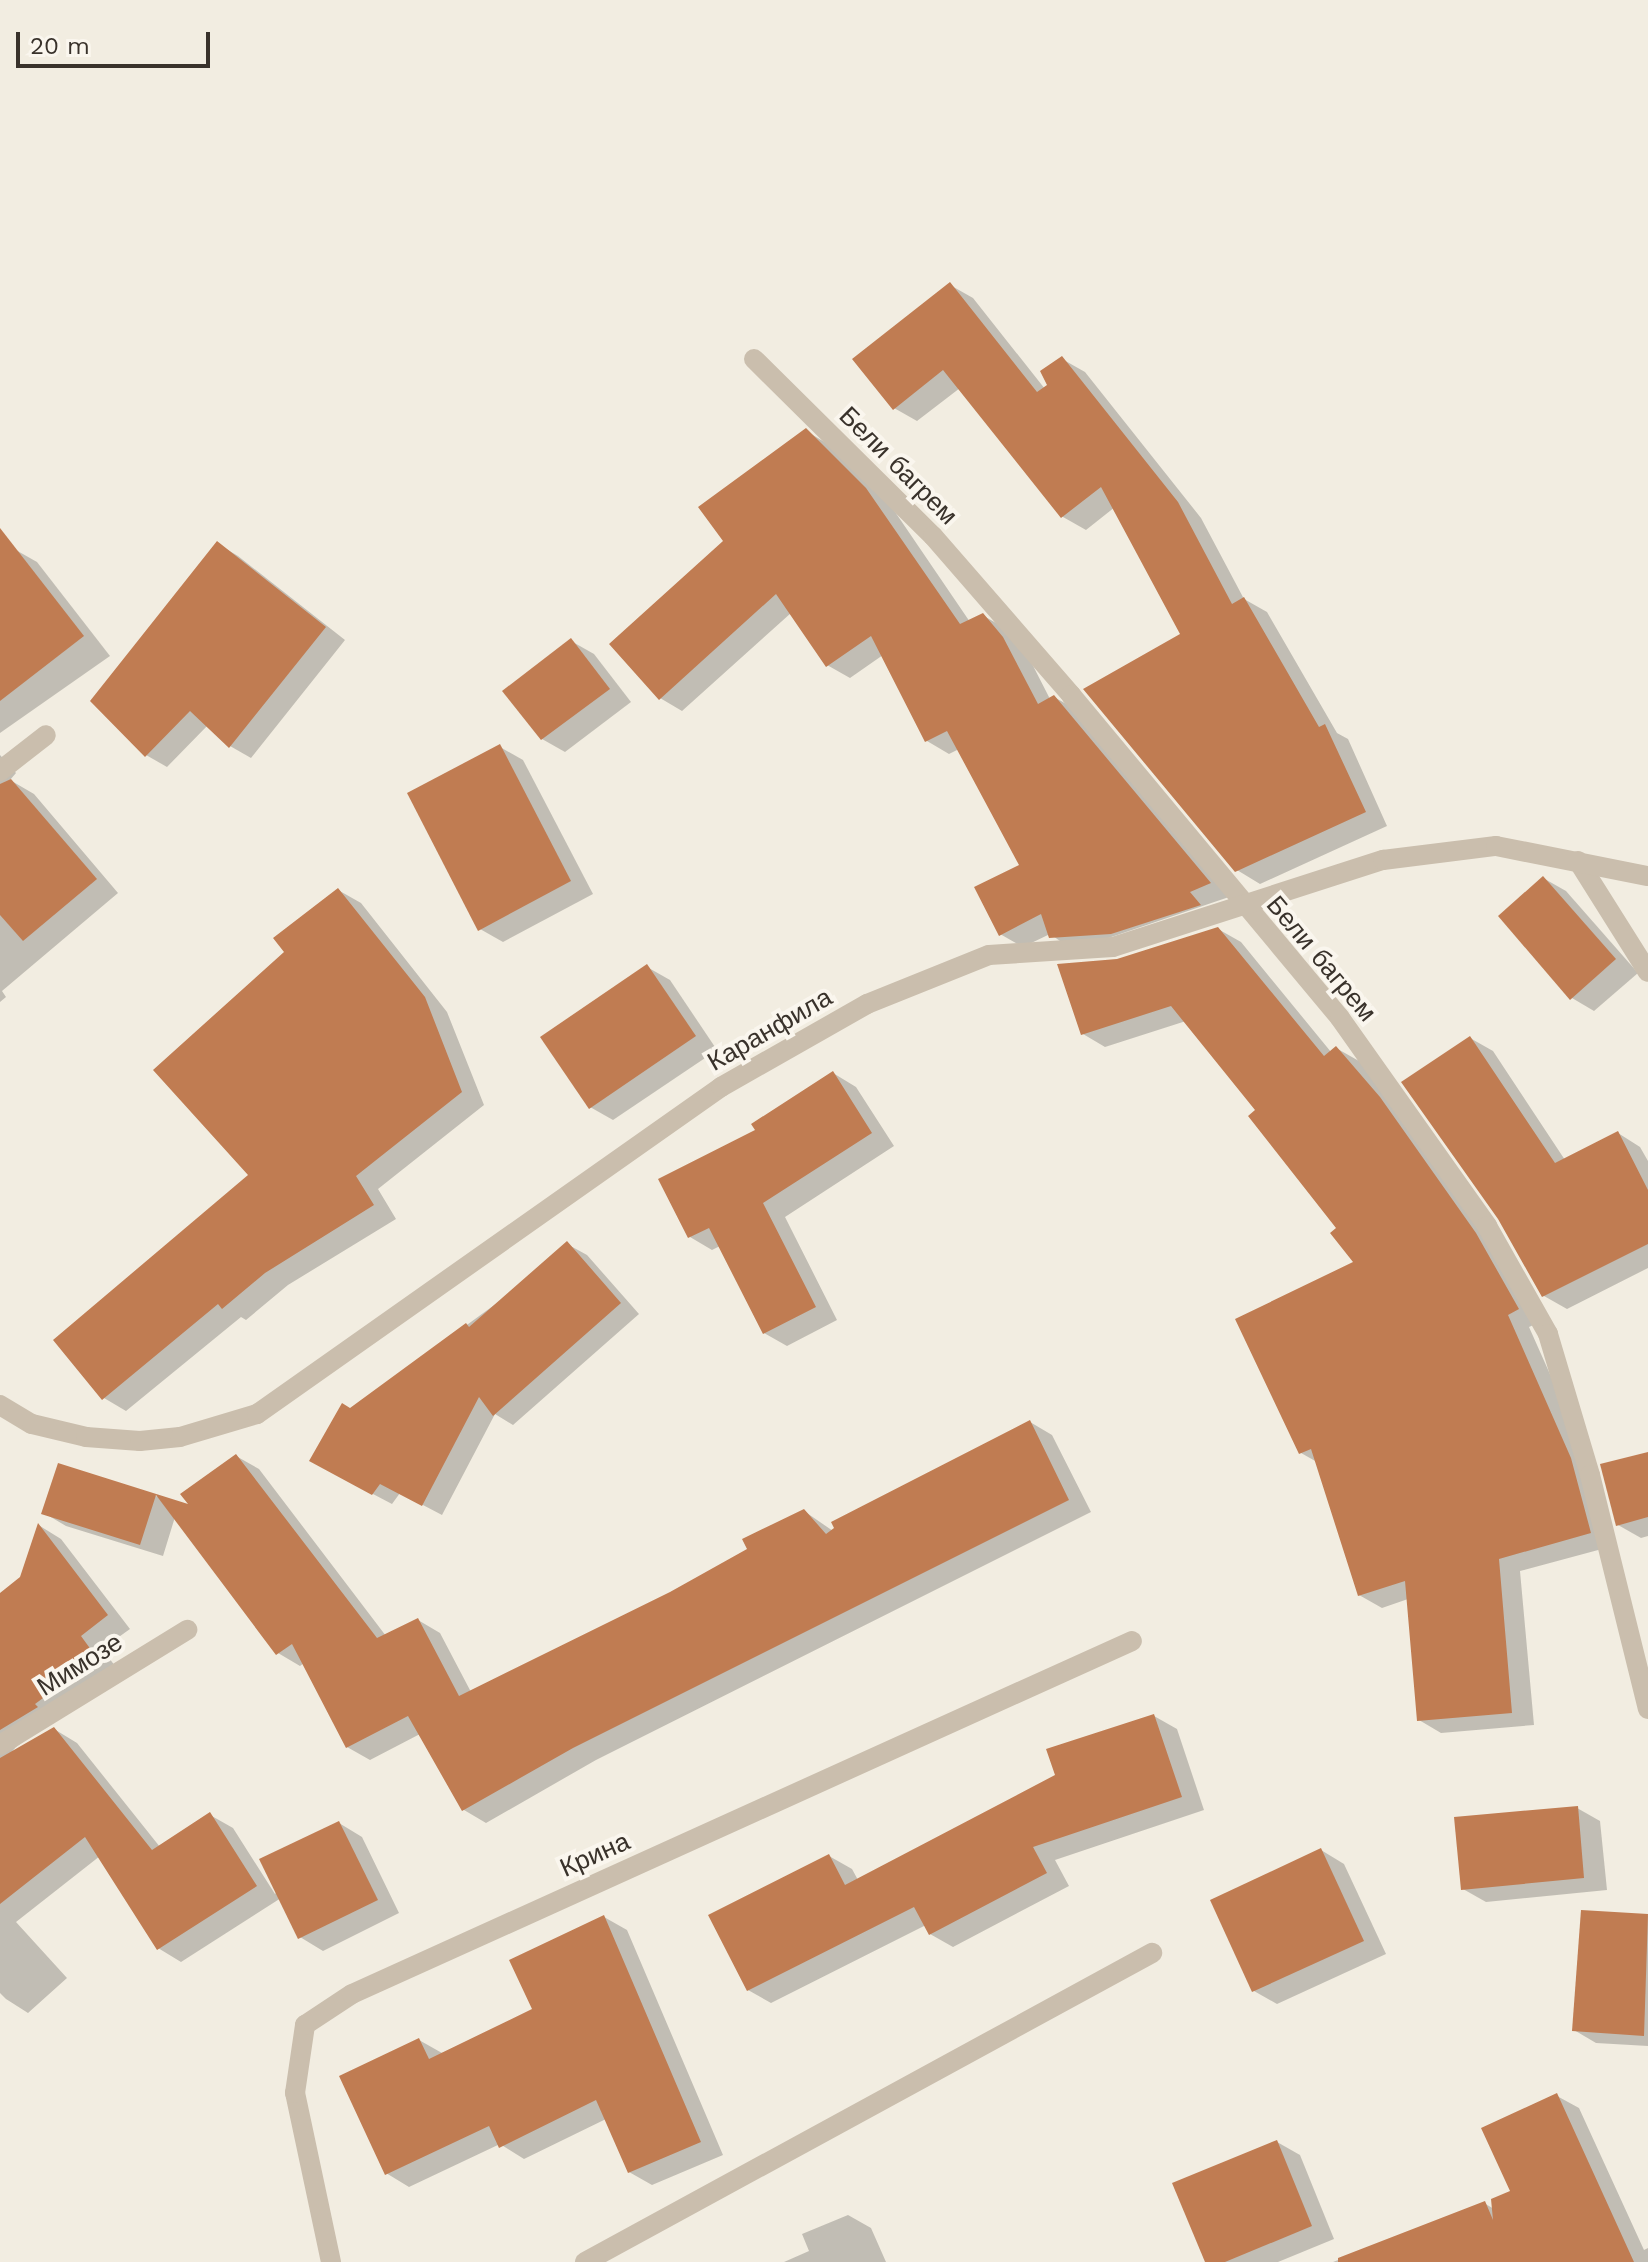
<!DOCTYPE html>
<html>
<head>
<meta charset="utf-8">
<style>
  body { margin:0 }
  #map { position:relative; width:1648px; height:2262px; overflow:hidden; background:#f2ede1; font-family:"Work Sans",sans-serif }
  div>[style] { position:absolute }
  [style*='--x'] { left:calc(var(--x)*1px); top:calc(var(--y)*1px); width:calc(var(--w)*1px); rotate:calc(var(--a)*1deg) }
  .shadow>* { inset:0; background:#0003 }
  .building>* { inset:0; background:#c07c52 }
  .minor>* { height:20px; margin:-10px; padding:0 10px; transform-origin:10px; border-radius:10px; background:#cabead }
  span { translate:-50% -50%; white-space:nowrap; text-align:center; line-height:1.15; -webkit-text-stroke:8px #faf6ee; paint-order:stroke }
  .street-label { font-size:26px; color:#39322b }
  .scale { position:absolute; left:16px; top:32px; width:194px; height:36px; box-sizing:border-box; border:4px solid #39322b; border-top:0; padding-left:10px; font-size:24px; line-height:28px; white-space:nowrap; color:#39322b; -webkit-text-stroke:6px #faf6ee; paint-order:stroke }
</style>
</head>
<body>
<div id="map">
  <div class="shadow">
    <i style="clip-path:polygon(950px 285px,973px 298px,1045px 389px,1062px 359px,1085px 372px,1201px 518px,1244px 599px,1267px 612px,1337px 733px,1348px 739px,1387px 826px,1260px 884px,1237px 870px,1182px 634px,1115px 507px,1086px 530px,1063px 517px,960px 388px,917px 421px,894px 408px)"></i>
    <i style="clip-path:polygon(806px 431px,828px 444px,889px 503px,970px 622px,982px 615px,1005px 628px,1026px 652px,1050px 699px,1054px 697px,1077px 710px,1232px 896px,1073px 950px,1050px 934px,1023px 947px,1000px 934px,1022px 866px,959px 749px,949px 754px,927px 741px,883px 655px,850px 678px,827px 665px,791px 613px,682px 711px,660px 698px,725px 542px)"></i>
    <i style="clip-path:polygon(218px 544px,238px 556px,345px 640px,251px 758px,230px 746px,208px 725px,167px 767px,146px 755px)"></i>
    <i style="clip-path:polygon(14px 549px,37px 562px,110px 656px,0 733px,0 560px)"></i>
    <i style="clip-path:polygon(571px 641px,594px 654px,631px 702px,565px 752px,542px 739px)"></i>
    <i style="clip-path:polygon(500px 747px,523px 760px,593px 894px,503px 942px,480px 929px)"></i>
    <i style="clip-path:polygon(0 755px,16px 773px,10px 780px,34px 794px,118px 893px,2px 991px,6px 997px,0 1002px)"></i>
    <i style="clip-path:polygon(1543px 878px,1566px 891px,1638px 973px,1594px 1011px,1572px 998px)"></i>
    <i style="clip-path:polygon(338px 890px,361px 903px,447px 1012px,484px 1105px,378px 1189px,396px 1219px,288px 1285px,246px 1320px,241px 1317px,126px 1411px,104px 1398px,251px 1176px,287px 952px)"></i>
    <i style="clip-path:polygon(1218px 929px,1241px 942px,1331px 1052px,1336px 1048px,1359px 1061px,1402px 1112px,1540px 1322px,1529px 1327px,1594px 1473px,1613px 1546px,1520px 1571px,1534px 1725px,1441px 1733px,1419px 1720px,1408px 1599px,1382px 1608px,1359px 1595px,1317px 1462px,1301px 1453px,1356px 1262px,1339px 1229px,1258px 1111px,1186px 1021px,1105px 1047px,1083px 1034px,1117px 961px)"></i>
    <i style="clip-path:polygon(647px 967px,670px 980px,717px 1050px,613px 1120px,590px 1107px)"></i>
    <i style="clip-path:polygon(1470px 1038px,1493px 1051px,1565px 1160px,1618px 1133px,1640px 1147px,1648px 1161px,1648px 1268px,1567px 1309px,1544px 1296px)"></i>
    <i style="clip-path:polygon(833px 1073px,856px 1087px,894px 1146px,785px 1217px,837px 1320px,787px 1346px,764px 1333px,720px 1246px,712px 1250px,690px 1237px,758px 1131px)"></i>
    <i style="clip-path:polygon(567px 1244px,587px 1255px,639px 1314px,513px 1425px,495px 1414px,442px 1515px,400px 1493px,392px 1504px,331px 1472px,350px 1410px,508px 1295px)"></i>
    <i style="clip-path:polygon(1030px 1422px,1052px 1435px,1091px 1512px,596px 1760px,486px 1823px,464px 1810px,420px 1734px,370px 1760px,347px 1747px,304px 1663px,300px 1666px,278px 1653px,175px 1517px,163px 1556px,66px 1526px,44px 1513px,60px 1466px,194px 1508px,236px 1456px,259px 1469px,386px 1636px,418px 1620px,440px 1633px,471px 1692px,671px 1593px,750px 1550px,804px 1511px,833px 1531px)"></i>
    <i style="clip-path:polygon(1648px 1454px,1648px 1536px,1641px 1538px,1618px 1525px)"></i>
    <i style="clip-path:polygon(40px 1526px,61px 1539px,130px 1629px,102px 1649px,119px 1671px,16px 1747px,7px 1757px,54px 1729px,77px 1743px,160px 1847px,210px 1815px,233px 1828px,275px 1894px,339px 1823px,362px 1837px,399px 1913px,323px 1951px,300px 1937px,281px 1898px,181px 1962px,158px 1948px,100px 1856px,16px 1922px,67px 1978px,28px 2013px,6px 1999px,0 1993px,0 1595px,22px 1578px)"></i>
    <i style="clip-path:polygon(1154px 1716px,1177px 1729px,1204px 1810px,1055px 1860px,1069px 1886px,953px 1947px,930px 1934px,926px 1925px,771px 2003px,748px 1990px,829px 1856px,852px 1869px,858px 1880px,1057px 1776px)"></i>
    <i style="clip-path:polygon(1577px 1808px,1600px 1821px,1607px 1890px,1486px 1902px,1463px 1889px)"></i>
    <i style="clip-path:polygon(1321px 1850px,1344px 1864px,1386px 1954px,1277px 2004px,1254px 1991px)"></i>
    <i style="clip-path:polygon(1582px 1912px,1648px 1916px,1648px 2046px,1596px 2043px,1574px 2030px)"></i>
    <i style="clip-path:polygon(604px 1917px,627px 1930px,723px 2155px,652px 2185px,629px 2172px,606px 2119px,524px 2159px,500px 2144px,409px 2187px,386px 2173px,419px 2040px,442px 2053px,534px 2010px)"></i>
    <i style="clip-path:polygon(1557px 2096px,1579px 2108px,1644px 2250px,1648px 2248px,1648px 2262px,1333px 2262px,1484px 2203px,1494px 2209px,1513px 2192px)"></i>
    <i style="clip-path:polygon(1277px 2142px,1300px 2155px,1334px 2239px,1278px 2262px,1207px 2262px)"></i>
    <i style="clip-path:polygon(848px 2215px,871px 2228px,886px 2262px,784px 2262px,809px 2251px,802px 2234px)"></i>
  </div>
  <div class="building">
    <i style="clip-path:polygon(950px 282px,1037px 392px,1047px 385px,1040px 371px,1062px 356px,1178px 502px,1232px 604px,1244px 597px,1319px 727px,1325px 724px,1366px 812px,1235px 872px,1083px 689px,1180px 634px,1101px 487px,1061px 518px,943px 370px,893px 410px,852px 359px)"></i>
    <i style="clip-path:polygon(806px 428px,866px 488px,960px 624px,983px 613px,1003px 637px,1038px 704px,1054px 695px,1211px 883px,1190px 892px,1201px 905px,1111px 934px,1049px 938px,1041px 914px,999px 936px,974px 887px,1019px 865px,947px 731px,925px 742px,871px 636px,826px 667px,776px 594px,659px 700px,609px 644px,723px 541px,698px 507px)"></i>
    <i style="clip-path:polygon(0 528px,84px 636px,0 701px)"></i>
    <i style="clip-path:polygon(217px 541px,326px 627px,229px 748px,190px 711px,145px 757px,90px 701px)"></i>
    <i style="clip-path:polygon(571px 638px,610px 689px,541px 740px,502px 691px)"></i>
    <i style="clip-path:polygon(500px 744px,571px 881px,478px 931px,407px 793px)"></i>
    <i style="clip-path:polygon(11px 779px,97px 879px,23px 941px,0 915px,0 784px)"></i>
    <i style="clip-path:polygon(1543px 876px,1616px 959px,1570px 1000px,1498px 916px)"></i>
    <i style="clip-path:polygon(338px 888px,425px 997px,462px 1092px,356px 1176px,374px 1205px,265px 1273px,222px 1309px,218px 1304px,102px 1400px,53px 1340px,248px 1175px,153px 1070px,284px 952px,273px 938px)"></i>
    <i style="clip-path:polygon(1218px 927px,1324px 1056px,1336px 1046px,1380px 1097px,1476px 1233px,1519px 1309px,1508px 1315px,1571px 1458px,1591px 1533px,1499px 1559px,1512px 1713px,1417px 1721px,1405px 1581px,1358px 1596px,1311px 1449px,1299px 1454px,1235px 1319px,1353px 1262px,1330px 1233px,1336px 1228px,1248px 1116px,1255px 1110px,1171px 1006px,1081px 1035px,1057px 964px,1117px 959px)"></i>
    <i style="clip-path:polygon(647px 964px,696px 1036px,589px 1109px,540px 1037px)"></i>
    <i style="clip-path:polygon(1470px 1036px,1555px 1163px,1618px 1131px,1648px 1190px,1648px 1244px,1542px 1297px,1498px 1219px,1401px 1082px)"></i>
    <i style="clip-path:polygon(833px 1071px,872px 1133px,763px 1203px,816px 1307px,763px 1334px,709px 1228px,688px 1238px,658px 1179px,755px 1130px,751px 1124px)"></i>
    <i style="clip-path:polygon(567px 1241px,621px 1303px,493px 1416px,479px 1397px,422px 1506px,380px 1484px,372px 1495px,309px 1461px,342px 1403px,350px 1408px,466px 1323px,469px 1327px)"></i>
    <i style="clip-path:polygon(1030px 1420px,1069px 1500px,573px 1748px,462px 1811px,408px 1716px,346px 1748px,292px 1644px,276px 1655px,156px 1495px,140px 1545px,41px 1514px,58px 1463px,188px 1504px,180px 1494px,236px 1454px,377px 1638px,418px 1618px,459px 1696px,670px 1592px,747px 1549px,742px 1539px,804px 1509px,826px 1534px,834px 1528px,831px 1522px)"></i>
    <i style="clip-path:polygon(1648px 1452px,1648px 1517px,1616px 1526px,1600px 1464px)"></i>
    <i style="clip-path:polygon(38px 1523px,108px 1615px,81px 1636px,97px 1658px,35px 1704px,38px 1707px,0 1730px,0 1593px,20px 1577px)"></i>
    <i style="clip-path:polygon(1154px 1714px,1182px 1797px,1033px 1847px,1047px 1873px,929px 1935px,914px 1907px,747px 1991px,708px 1915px,829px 1854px,845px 1885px,1055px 1775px,1046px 1749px)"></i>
    <i style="clip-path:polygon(54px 1727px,152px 1850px,210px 1812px,257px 1886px,157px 1950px,85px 1837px,0 1904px,0 1758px)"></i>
    <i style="clip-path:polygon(1578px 1806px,1584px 1878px,1461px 1890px,1454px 1817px)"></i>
    <i style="clip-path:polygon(339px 1821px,378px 1900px,298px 1939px,259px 1859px)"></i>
    <i style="clip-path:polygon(1321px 1848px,1364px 1941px,1252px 1992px,1210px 1900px)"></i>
    <i style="clip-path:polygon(1581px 1910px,1648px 1914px,1644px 2036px,1572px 2031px)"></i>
    <i style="clip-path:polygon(604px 1915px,701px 2142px,628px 2173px,596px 2100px,499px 2148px,489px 2126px,385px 2175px,339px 2076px,419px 2038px,429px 2059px,532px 2009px,509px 1960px)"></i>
    <i style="clip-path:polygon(1557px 2093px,1634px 2262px,1338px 2262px,1338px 2258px,1485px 2201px,1493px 2220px,1491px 2199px,1510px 2191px,1481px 2128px)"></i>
    <i style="clip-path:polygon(1277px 2140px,1312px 2226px,1225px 2262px,1205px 2262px,1172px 2183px)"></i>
  </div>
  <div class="minor">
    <i style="--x:754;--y:359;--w:252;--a:44.7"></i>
    <i style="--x:933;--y:536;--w:211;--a:49"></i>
    <i style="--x:1071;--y:695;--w:420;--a:50.2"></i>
    <i style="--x:1340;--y:1018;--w:255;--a:54.7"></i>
    <i style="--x:1487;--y:1226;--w:124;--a:60.5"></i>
    <i style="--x:1548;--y:1334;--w:147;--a:73.4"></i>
    <i style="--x:1590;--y:1475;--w:241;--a:76.1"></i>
    <i style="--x:0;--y:771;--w:58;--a:-38"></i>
    <i style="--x:1578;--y:861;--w:131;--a:57.8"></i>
    <i style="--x:0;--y:1405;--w:37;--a:31"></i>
    <i style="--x:32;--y:1424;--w:56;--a:13.5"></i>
    <i style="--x:86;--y:1437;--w:54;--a:4.2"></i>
    <i style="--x:140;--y:1441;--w:40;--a:-5.7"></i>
    <i style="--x:180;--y:1437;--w:80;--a:-16.6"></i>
    <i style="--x:257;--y:1414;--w:568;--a:-35.17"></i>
    <i style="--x:721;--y:1087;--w:168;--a:-29.6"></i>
    <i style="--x:867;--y:1004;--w:131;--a:-21.9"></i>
    <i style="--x:989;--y:955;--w:124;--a:-3.7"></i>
    <i style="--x:1113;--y:947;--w:284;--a:-17.9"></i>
    <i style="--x:1383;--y:860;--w:114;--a:-7.1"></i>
    <i style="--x:1496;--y:846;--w:155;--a:11.2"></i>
    <i style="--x:0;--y:1745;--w:220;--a:-31.6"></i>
    <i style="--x:331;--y:2262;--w:173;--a:-102"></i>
    <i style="--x:295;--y:2093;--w:69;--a:-81.6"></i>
    <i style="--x:305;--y:2025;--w:56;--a:-33.4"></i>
    <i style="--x:352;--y:1994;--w:856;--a:-24.35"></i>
    <i style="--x:585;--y:2262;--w:646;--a:-28.59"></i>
  </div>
  <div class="street-label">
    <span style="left:898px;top:466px;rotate:45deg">Бели багрем</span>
    <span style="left:1321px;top:959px;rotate:50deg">Бели багрем</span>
    <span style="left:770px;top:1030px;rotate:-30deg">Каранфила</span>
    <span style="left:80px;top:1665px;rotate:-32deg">Мимозе</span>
    <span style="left:595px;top:1855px;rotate:-24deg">Крина</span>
  </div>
  <div class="scale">20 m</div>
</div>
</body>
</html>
